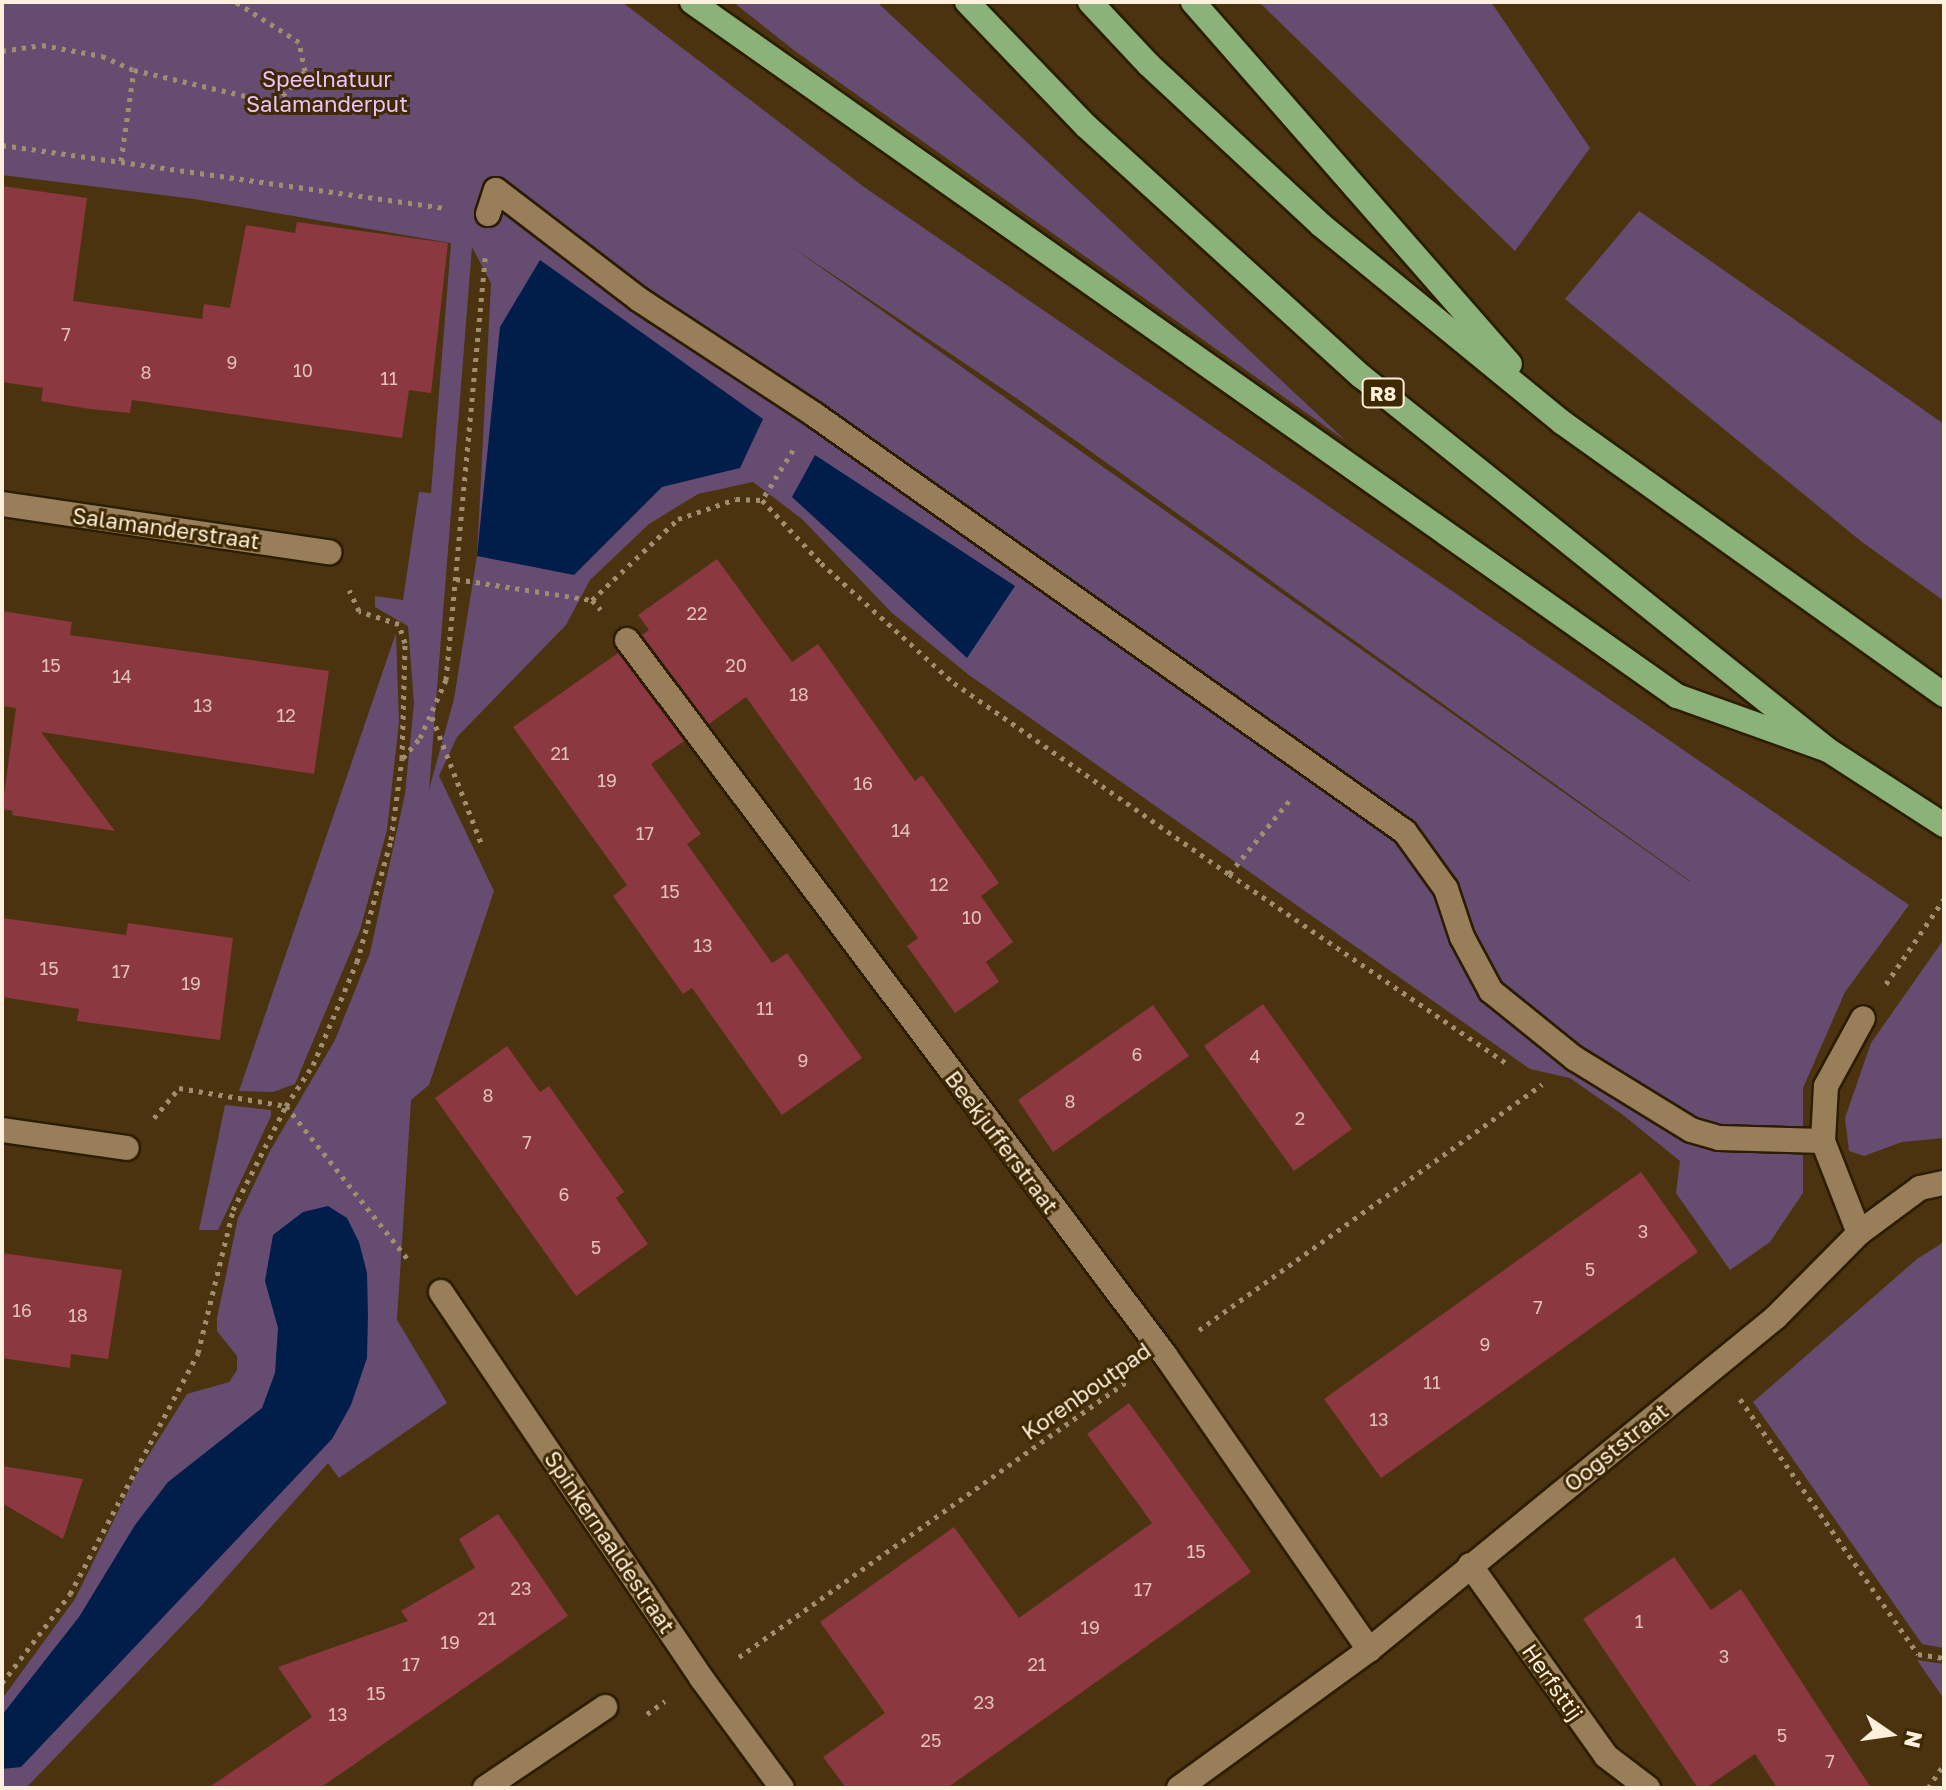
<!DOCTYPE html>
<html>
<head>
<meta charset="utf-8">
<style>
  body { margin:0 }
  #map { position:relative; width:1946px; height:1790px; overflow:hidden; background:#4a330e; font-family:"Golos Text",sans-serif }
  div>[style] { position:absolute }
  [style*='--x'] { left:calc(var(--x)*1px); top:calc(var(--y)*1px); width:calc(var(--w)*1px); rotate:calc(var(--a)*1deg) }
  .green>* { inset:0; background:#674c72 }
  .water>* { inset:0; background:#001e49 }
  .building>* { inset:0; background:#8b3841 }
  .path>* { height:5px; margin-top:-2.5px; transform-origin:0; background:repeating-linear-gradient(90deg,#a18e71 0 4px,transparent 0 10px) }
  .roads { filter:drop-shadow(2px 0 #2c1c01) drop-shadow(-2px 0 #2c1c01) drop-shadow(0 2px #2c1c01) drop-shadow(0 -2px #2c1c01) }
  .lane>* { height:24px; margin:-12px; padding:0 12px; transform-origin:12px; border-radius:12px; background:#987e59 }
  .street>* { height:24px; margin:-12px; padding:0 12px; transform-origin:12px; border-radius:12px; background:#987e59 }
  .highway>* { height:24px; margin:-12px; padding:0 12px; transform-origin:12px; border-radius:12px; background:#8bb278 }
  span { translate:-50% -50%; white-space:nowrap; text-align:center; line-height:1.15; -webkit-text-stroke:6px #3f2903; paint-order:stroke }
  .number-label { font-size:18px; color:#e1c2b5 }
  .number-label span { -webkit-text-stroke-width:0 }
  .shield-label span { padding:2px 6px; background:#3f2903; border:2px solid; border-radius:6px; -webkit-text-stroke-width:0 }
  .shield-label { font-size:20px; color:#fef0dc; font-weight:700 }
  .park-label { font-size:22px; color:#ebc3fb }
  .street-label { font-size:22px; color:#fef0dc }
  .frame { position:absolute; inset:0; border:4px solid #fef0dc; pointer-events:none }
  .north { position:absolute; left:1850px; top:1694px; width:80px; height:80px; -webkit-text-stroke:6px #3f2903; paint-order:stroke; rotate:103deg; font-size:22px; font-weight:700; line-height:32px; text-align:center; color:#fef0dc }
  .north::after { content:''; display:block; margin:auto; width:28px; height:36px; background:#fef0dc; clip-path:polygon(50% 0,100% 100%,50% 72%,0 100%) }
</style>
</head>
<body>
<div id="map">
  <div class="green">
    <i style="clip-path:polygon(evenodd,2px 2px,622px 2px,864px 187px,1909px 905px,1845px 992px,1803px 1088px,1803px 1193px,1770px 1242px,1730px 1270px,1676px 1193px,1680px 1161px,1623px 1115px,1570px 1078px,1530px 1069px,969px 675px,892px 613px,802px 519px,753px 482px,698px 494px,649px 524px,590px 580px,566px 625px,457px 737px,439px 776px,494px 891px,429px 1085px,411px 1100px,397px 1320px,447px 1403px,339px 1478px,328px 1463px,201px 1606px,26px 1788px,2px 1788px,2px 1699px,75px 1599px,136px 1475px,187px 1394px,229px 1382px,237px 1370px,237px 1356px,217px 1331px,217px 1318px,238px 1218px,270px 1151px,335px 1040px,370px 953px,405px 794px,414px 703px,408px 626px,375px 607px,375px 596px,403px 600px,419px 492px,431px 493px,451px 243px,194px 199px,2px 175px,2px 2px,789px 245px,1019px 400px,1690px 881px,1689px 881px,789px 245px,2px 2px,472px 247px,491px 283px,477px 556px,454px 699px,429px 790px,472px 247px)"></i>
    <i style="clip-path:polygon(733px 2px,877px 2px,1346px 441px,795px 51px)"></i>
    <i style="clip-path:polygon(1259px 2px,1491px 2px,1590px 148px,1515px 251px)"></i>
    <i style="clip-path:polygon(1639px 211px,1944px 424px,1944px 601px,1862px 542px,1565px 299px)"></i>
    <i style="clip-path:polygon(396px 633px,399px 722px,387px 830px,360px 930px,295px 1084px,273px 1092px,239px 1091px)"></i>
    <i style="clip-path:polygon(1944px 939px,1944px 1138px,1902px 1142px,1864px 1156px,1849px 1151px,1845px 1118px,1871px 1043px)"></i>
    <i style="clip-path:polygon(225px 1105px,271px 1110px,271px 1116px,218px 1230px,199px 1230px)"></i>
    <i style="clip-path:polygon(1944px 1242px,1944px 1648px,1922px 1644px,1753px 1402px,1917px 1259px)"></i>
    <i style="clip-path:polygon(1917px 1660px,1944px 1664px,1944px 1699px)"></i>
  </div>
  <div class="water">
    <i style="clip-path:polygon(540px 260px,763px 419px,740px 468px,662px 487px,574px 575px,477px 556px,500px 327px)"></i>
    <i style="clip-path:polygon(815px 455px,1015px 586px,967px 658px,792px 497px)"></i>
    <i style="clip-path:polygon(328px 1206px,347px 1218px,359px 1242px,367px 1273px,368px 1314px,367px 1358px,351px 1405px,332px 1439px,21px 1767px,2px 1769px,2px 1715px,79px 1617px,135px 1525px,168px 1482px,262px 1408px,275px 1373px,278px 1328px,265px 1281px,273px 1235px,303px 1212px)"></i>
  </div>
  <div class="building">
    <i style="clip-path:polygon(2px 186px,87px 198px,73px 301px,202px 319px,204px 304px,230px 308px,246px 225px,295px 233px,297px 222px,448px 243px,431px 393px,409px 390px,402px 438px,132px 400px,130px 413px,90px 409px,41px 401px,43px 388px,2px 382px)"></i>
    <i style="clip-path:polygon(717px 559px,792px 662px,818px 644px,915px 781px,922px 775px,999px 883px,981px 896px,1013px 942px,986px 962px,999px 982px,955px 1013px,907px 946px,918px 938px,746px 697px,709px 724px,642px 635px,649px 630px,638px 615px)"></i>
    <i style="clip-path:polygon(2px 611px,72px 622px,70px 635px,329px 671px,314px 774px,41px 732px,115px 831px,12px 815px,13px 811px,2px 809px,16px 708px,2px 706px)"></i>
    <i style="clip-path:polygon(618px 653px,684px 741px,651px 764px,701px 834px,687px 844px,772px 963px,787px 953px,862px 1058px,782px 1115px,692px 988px,683px 994px,613px 896px,627px 885px,513px 727px)"></i>
    <i style="clip-path:polygon(2px 918px,126px 935px,128px 923px,233px 938px,220px 1040px,77px 1021px,79px 1009px,2px 997px)"></i>
    <i style="clip-path:polygon(1263px 1004px,1352px 1129px,1294px 1171px,1204px 1046px)"></i>
    <i style="clip-path:polygon(1153px 1005px,1189px 1056px,1053px 1152px,1018px 1100px)"></i>
    <i style="clip-path:polygon(507px 1046px,540px 1092px,549px 1086px,624px 1192px,616px 1198px,648px 1244px,576px 1296px,435px 1098px)"></i>
    <i style="clip-path:polygon(1641px 1172px,1698px 1252px,1381px 1478px,1324px 1399px)"></i>
    <i style="clip-path:polygon(2px 1253px,122px 1270px,108px 1359px,71px 1354px,70px 1368px,2px 1358px)"></i>
    <i style="clip-path:polygon(1129px 1403px,1251px 1572px,947px 1788px,846px 1788px,823px 1757px,885px 1713px,820px 1622px,954px 1527px,1019px 1618px,1152px 1523px,1087px 1434px)"></i>
    <i style="clip-path:polygon(2px 1466px,83px 1479px,63px 1539px,2px 1503px)"></i>
    <i style="clip-path:polygon(498px 1514px,568px 1616px,320px 1788px,208px 1788px,312px 1717px,278px 1667px,408px 1621px,401px 1611px,475px 1568px,459px 1539px)"></i>
    <i style="clip-path:polygon(1674px 1557px,1711px 1610px,1741px 1589px,1871px 1788px,1777px 1788px,1755px 1754px,1706px 1788px,1698px 1788px,1583px 1619px)"></i>
  </div>
  <div class="path">
    <i style="--x:2;--y:51;--w:40;--a:-8.5"></i>
    <i style="--x:42;--y:45;--w:61;--a:10.4"></i>
    <i style="--x:102;--y:56;--w:35;--a:24"></i>
    <i style="--x:134;--y:70;--w:146;--a:13.1"></i>
    <i style="--x:276;--y:103;--w:43;--a:-47.8"></i>
    <i style="--x:305;--y:71;--w:30;--a:-102"></i>
    <i style="--x:299;--y:42;--w:75;--a:-147.6"></i>
    <i style="--x:2;--y:145;--w:449;--a:8.1"></i>
    <i style="--x:121;--y:161;--w:92;--a:-81.9"></i>
    <i style="--x:793;--y:450;--w:59;--a:121.8"></i>
    <i style="--x:762;--y:500;--w:86;--a:46.9"></i>
    <i style="--x:821;--y:563;--w:179;--a:42.1"></i>
    <i style="--x:954;--y:683;--w:335;--a:34.8"></i>
    <i style="--x:456;--y:579;--w:138;--a:8.8"></i>
    <i style="--x:592;--y:600;--w:13;--a:48"></i>
    <i style="--x:592;--y:600;--w:118;--a:-43.3"></i>
    <i style="--x:678;--y:519;--w:61;--a:-19"></i>
    <i style="--x:736;--y:499;--w:26;--a:2"></i>
    <i style="--x:432;--y:717;--w:135;--a:68.7"></i>
    <i style="--x:403;--y:758;--w:26;--a:-50"></i>
    <i style="--x:420;--y:738;--w:64;--a:-65.9"></i>
    <i style="--x:446;--y:680;--w:424;--a:-84.7"></i>
    <i style="--x:1289;--y:801;--w:94;--a:129.4"></i>
    <i style="--x:1229;--y:874;--w:335;--a:34.3"></i>
    <i style="--x:1886;--y:984;--w:103;--a:-55.7"></i>
    <i style="--x:154;--y:1118;--w:39;--a:-50"></i>
    <i style="--x:179;--y:1088;--w:109;--a:9.5"></i>
    <i style="--x:286;--y:1106;--w:199;--a:51.5"></i>
    <i style="--x:1199;--y:1330;--w:422;--a:-35.6"></i>
    <i style="--x:1740;--y:1399;--w:311;--a:55.1"></i>
    <i style="--x:1918;--y:1654;--w:26;--a:9"></i>
    <i style="--x:739;--y:1657;--w:478;--a:-35.4"></i>
    <i style="--x:2;--y:1683;--w:112;--a:-52.6"></i>
    <i style="--x:70;--y:1594;--w:273;--a:-62"></i>
    <i style="--x:198;--y:1353;--w:147;--a:-76.2"></i>
    <i style="--x:233;--y:1210;--w:117;--a:-63"></i>
    <i style="--x:286;--y:1106;--w:49;--a:-56.6"></i>
    <i style="--x:313;--y:1065;--w:112;--a:-66.9"></i>
    <i style="--x:357;--y:962;--w:127;--a:-74.4"></i>
    <i style="--x:391;--y:840;--w:82;--a:-82.3"></i>
    <i style="--x:402;--y:759;--w:116;--a:-88.5"></i>
    <i style="--x:405;--y:643;--w:20;--a:-108"></i>
    <i style="--x:399;--y:624;--w:42;--a:-162"></i>
    <i style="--x:359;--y:611;--w:23;--a:-115"></i>
    <i style="--x:647;--y:1714;--w:22;--a:-36"></i>
    <i style="--x:1928;--y:1788;--w:29;--a:-56"></i>
  </div>
  <div class="roads">
    <div class="lane">
      <i style="--x:488;--y:214;--w:25;--a:-72"></i>
      <i style="--x:496;--y:190;--w:181;--a:37.4"></i>
      <i style="--x:640;--y:300;--w:209;--a:33.3"></i>
      <i style="--x:815;--y:415;--w:722;--a:35.25"></i>
      <i style="--x:1405;--y:832;--w:70;--a:54.3"></i>
      <i style="--x:1446;--y:889;--w:51;--a:71.6"></i>
      <i style="--x:1462;--y:937;--w:61;--a:61.8"></i>
      <i style="--x:1491;--y:991;--w:107;--a:38.9"></i>
      <i style="--x:1574;--y:1058;--w:137;--a:31.6"></i>
      <i style="--x:1691;--y:1130;--w:29;--a:16"></i>
      <i style="--x:1719;--y:1138;--w:104;--a:1.7"></i>
    </div>
    <div class="street">
      <i style="--x:2;--y:504;--w:331;--a:8.4"></i>
      <i style="--x:627;--y:640;--w:895;--a:53.04"></i>
      <i style="--x:1165;--y:1355;--w:359;--a:55.3"></i>
      <i style="--x:2;--y:1130;--w:126;--a:8.2"></i>
      <i style="--x:1859;--y:1233;--w:99;--a:-111.4"></i>
      <i style="--x:1823;--y:1141;--w:55;--a:-86.9"></i>
      <i style="--x:1826;--y:1086;--w:77;--a:-61.4"></i>
      <i style="--x:441;--y:1292;--w:467;--a:56"></i>
      <i style="--x:702;--y:1679;--w:135;--a:53.7"></i>
      <i style="--x:1470;--y:1565;--w:234;--a:54.5"></i>
      <i style="--x:1606;--y:1756;--w:53;--a:37.3"></i>
      <i style="--x:485;--y:1788;--w:145;--a:-34"></i>
      <i style="--x:1179;--y:1788;--w:235;--a:-36"></i>
      <i style="--x:1369;--y:1650;--w:526;--a:-39.29"></i>
      <i style="--x:1776;--y:1317;--w:118;--a:-45.3"></i>
      <i style="--x:1859;--y:1233;--w:76;--a:-36.4"></i>
      <i style="--x:1920;--y:1188;--w:25;--a:-12"></i>
    </div>
    <div class="highway">
      <i style="--x:692;--y:2;--w:1205;--a:35.17"></i>
      <i style="--x:1677;--y:696;--w:160;--a:19.7"></i>
      <i style="--x:967;--y:2;--w:172;--a:46.2"></i>
      <i style="--x:1086;--y:126;--w:372;--a:42.3"></i>
      <i style="--x:1361;--y:376;--w:598;--a:38.69"></i>
      <i style="--x:1828;--y:750;--w:138;--a:32.9"></i>
      <i style="--x:1090;--y:2;--w:86;--a:46.9"></i>
      <i style="--x:1149;--y:65;--w:235;--a:42.9"></i>
      <i style="--x:1321;--y:225;--w:313;--a:39.3"></i>
      <i style="--x:1563;--y:423;--w:468;--a:35.5"></i>
      <i style="--x:1193;--y:2;--w:481;--a:48.8"></i>
    </div>
  </div>
  <div class="number-label">
    <span style="left:66px;top:334px">7</span>
    <span style="left:232px;top:362px">9</span>
    <span style="left:303px;top:370px">10</span>
    <span style="left:146px;top:372px">8</span>
    <span style="left:389px;top:378px">11</span>
    <span style="left:697px;top:613px">22</span>
    <span style="left:51px;top:665px">15</span>
    <span style="left:736px;top:665px">20</span>
    <span style="left:122px;top:676px">14</span>
    <span style="left:799px;top:694px">18</span>
    <span style="left:203px;top:705px">13</span>
    <span style="left:286px;top:715px">12</span>
    <span style="left:560px;top:753px">21</span>
    <span style="left:607px;top:780px">19</span>
    <span style="left:863px;top:783px">16</span>
    <span style="left:901px;top:830px">14</span>
    <span style="left:645px;top:833px">17</span>
    <span style="left:939px;top:884px">12</span>
    <span style="left:670px;top:891px">15</span>
    <span style="left:972px;top:917px">10</span>
    <span style="left:703px;top:945px">13</span>
    <span style="left:49px;top:968px">15</span>
    <span style="left:121px;top:971px">17</span>
    <span style="left:191px;top:983px">19</span>
    <span style="left:765px;top:1008px">11</span>
    <span style="left:1137px;top:1054px">6</span>
    <span style="left:1255px;top:1056px">4</span>
    <span style="left:803px;top:1060px">9</span>
    <span style="left:488px;top:1095px">8</span>
    <span style="left:1070px;top:1101px">8</span>
    <span style="left:1300px;top:1118px">2</span>
    <span style="left:527px;top:1142px">7</span>
    <span style="left:564px;top:1194px">6</span>
    <span style="left:1643px;top:1231px">3</span>
    <span style="left:596px;top:1247px">5</span>
    <span style="left:1590px;top:1269px">5</span>
    <span style="left:1538px;top:1307px">7</span>
    <span style="left:22px;top:1310px">16</span>
    <span style="left:78px;top:1315px">18</span>
    <span style="left:1485px;top:1344px">9</span>
    <span style="left:1432px;top:1382px">11</span>
    <span style="left:1379px;top:1419px">13</span>
    <span style="left:1196px;top:1551px">15</span>
    <span style="left:521px;top:1588px">23</span>
    <span style="left:1143px;top:1589px">17</span>
    <span style="left:487px;top:1618px">21</span>
    <span style="left:1639px;top:1621px">1</span>
    <span style="left:1090px;top:1627px">19</span>
    <span style="left:450px;top:1642px">19</span>
    <span style="left:1724px;top:1656px">3</span>
    <span style="left:411px;top:1664px">17</span>
    <span style="left:1037px;top:1664px">21</span>
    <span style="left:376px;top:1693px">15</span>
    <span style="left:984px;top:1702px">23</span>
    <span style="left:338px;top:1714px">13</span>
    <span style="left:1782px;top:1735px">5</span>
    <span style="left:931px;top:1740px">25</span>
    <span style="left:1830px;top:1761px">7</span>
  </div>
  <div class="shield-label">
    <span style="left:1383px;top:393px">R8</span>
  </div>
  <div class="park-label">
    <span style="left:327px;top:91px">Speelnatuur<br>Salamanderput</span>
  </div>
  <div class="street-label">
    <span style="left:166px;top:528px;rotate:8deg">Salamanderstraat</span>
    <span style="left:1002px;top:1142px;rotate:53deg">Beekjufferstraat</span>
    <span style="left:1086px;top:1391px;rotate:-35deg">Korenboutpad</span>
    <span style="left:1616px;top:1447px;rotate:-39deg">Oogststraat</span>
    <span style="left:610px;top:1542px;rotate:56deg">Spinkernaaldestraat</span>
    <span style="left:1553px;top:1682px;rotate:55deg">Herfsttij</span>
  </div>
  <div class="frame"></div>
  <div class="north">N</div>
</div>
</body>
</html>
